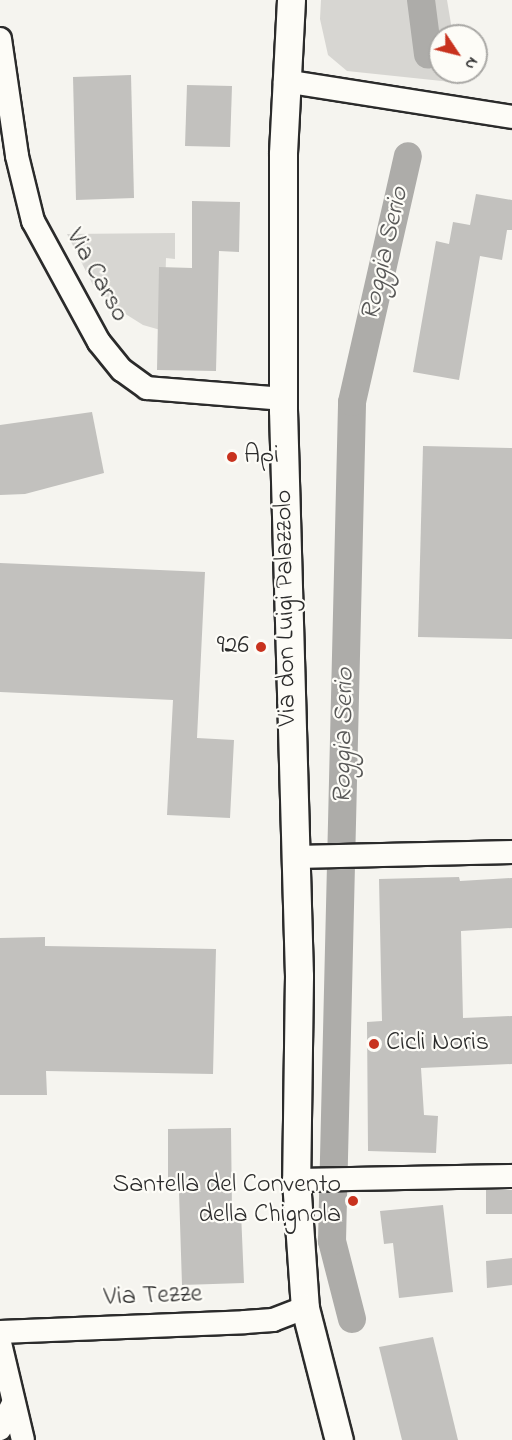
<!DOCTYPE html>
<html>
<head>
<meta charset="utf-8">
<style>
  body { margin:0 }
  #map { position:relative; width:512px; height:1440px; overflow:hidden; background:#f5f4ef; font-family:"Indie Flower",sans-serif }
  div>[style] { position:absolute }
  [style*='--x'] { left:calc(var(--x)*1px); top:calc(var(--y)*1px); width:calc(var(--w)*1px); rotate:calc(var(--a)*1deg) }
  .green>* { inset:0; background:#d7d6d2 }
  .canal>* { height:28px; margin:-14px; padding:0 14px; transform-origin:14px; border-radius:14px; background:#adaca9 }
  .building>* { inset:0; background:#c2c1be }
  .roads { filter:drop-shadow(2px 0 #2b2b2b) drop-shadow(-2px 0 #2b2b2b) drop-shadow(0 2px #2b2b2b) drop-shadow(0 -2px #2b2b2b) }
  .minor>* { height:22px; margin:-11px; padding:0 11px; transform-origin:11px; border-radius:11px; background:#fdfcf7 }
  .tertiary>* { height:27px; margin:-13.5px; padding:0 13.5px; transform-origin:13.5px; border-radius:13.5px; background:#fdfcf7 }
  .dots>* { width:16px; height:16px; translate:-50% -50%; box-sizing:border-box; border:3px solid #fdfcf7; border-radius:50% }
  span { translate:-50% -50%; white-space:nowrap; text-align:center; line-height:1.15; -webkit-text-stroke:4.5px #fdfcf7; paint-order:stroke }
  .street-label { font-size:26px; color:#2b2b2b }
  .poi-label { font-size:26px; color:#2b2b2b }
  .left { translate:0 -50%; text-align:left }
  .right { translate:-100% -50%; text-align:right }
  .water-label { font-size:27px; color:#585857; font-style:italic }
  .north { position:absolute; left:428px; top:24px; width:60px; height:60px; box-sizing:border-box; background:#fdfcf7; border:2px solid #a9a8a5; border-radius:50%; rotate:125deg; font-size:16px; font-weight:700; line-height:24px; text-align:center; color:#2b2b2b }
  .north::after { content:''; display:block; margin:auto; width:21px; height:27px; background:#c8321e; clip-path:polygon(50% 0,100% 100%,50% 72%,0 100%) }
</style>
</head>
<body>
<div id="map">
  <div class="green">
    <i style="clip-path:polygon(321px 0,447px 0,453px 36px,440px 36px,440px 72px,459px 72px,461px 83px,347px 71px,328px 55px,320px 19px)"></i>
    <i style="clip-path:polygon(175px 233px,175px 259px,166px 258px,164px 331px,143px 325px,116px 308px,93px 285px,67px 234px)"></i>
  </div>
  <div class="canal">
    <i style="--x:421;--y:0;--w:55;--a:82.7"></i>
    <i style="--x:352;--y:1319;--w:81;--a:-104.4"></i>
    <i style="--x:332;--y:1241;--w:839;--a:-88.63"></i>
    <i style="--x:352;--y:402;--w:252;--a:-77.2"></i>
  </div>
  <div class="building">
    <i style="clip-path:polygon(131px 75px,134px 198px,76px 200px,73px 77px)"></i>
    <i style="clip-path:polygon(187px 85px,232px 86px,230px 147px,185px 146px)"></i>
    <i style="clip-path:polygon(476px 194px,512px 200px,512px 230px,507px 230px,502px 260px,480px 256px,459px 380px,413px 372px,436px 241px,449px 244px,453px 222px,470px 225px)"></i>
    <i style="clip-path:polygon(192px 201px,240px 202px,239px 252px,219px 251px,216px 371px,157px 370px,159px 267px,192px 268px)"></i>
    <i style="clip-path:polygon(92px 412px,104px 473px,25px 494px,0 495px,0 425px)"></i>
    <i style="clip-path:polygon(423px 446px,512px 448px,512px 639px,418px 637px)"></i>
    <i style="clip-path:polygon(0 563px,205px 572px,197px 738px,234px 740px,230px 818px,167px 815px,173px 700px,0 692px)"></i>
    <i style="clip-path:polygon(459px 877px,460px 881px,512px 878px,512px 928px,461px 931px,463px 1018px,512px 1016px,512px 1064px,421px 1068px,424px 1115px,438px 1116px,436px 1153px,368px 1151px,367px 1022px,382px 1021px,379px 879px)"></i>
    <i style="clip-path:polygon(45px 937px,45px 946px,216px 949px,213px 1074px,46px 1071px,47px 1095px,0 1095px,0 938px)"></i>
    <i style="clip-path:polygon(231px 1128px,232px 1213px,241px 1212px,244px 1283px,182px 1285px,179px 1192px,168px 1192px,168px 1129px)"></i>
    <i style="clip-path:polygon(486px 1190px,512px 1190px,512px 1214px,486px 1214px)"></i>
    <i style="clip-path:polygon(443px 1205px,453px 1292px,399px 1298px,393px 1243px,384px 1244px,380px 1211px)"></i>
    <i style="clip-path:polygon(512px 1258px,512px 1285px,487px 1288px,486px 1261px)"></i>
    <i style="clip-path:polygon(433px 1337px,458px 1440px,402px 1440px,379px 1347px)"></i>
  </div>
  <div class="roads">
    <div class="minor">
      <i style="--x:0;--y:39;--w:118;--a:81.7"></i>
      <i style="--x:17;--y:156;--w:67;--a:76.2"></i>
      <i style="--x:33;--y:221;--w:138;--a:61.4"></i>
      <i style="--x:99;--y:342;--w:36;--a:51"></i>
      <i style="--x:122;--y:370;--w:31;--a:36"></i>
      <i style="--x:147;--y:388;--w:136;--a:4.6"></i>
      <i style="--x:285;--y:81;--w:230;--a:9"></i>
      <i style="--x:296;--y:857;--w:216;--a:-1.3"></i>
      <i style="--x:296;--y:1180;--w:216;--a:-1.1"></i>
      <i style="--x:0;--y:1332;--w:245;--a:-2.3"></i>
      <i style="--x:245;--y:1322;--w:28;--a:-4"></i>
      <i style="--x:273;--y:1320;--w:34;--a:-21"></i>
      <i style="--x:0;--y:1343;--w:100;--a:76.7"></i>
      <i style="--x:0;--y:1429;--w:29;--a:-63"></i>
    </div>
    <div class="tertiary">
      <i style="--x:291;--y:0;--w:154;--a:93"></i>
      <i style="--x:283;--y:154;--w:256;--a:90"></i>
      <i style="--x:283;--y:410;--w:566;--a:88.38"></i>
      <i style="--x:299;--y:976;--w:204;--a:90.8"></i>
      <i style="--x:296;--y:1180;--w:128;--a:86"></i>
      <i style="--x:305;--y:1308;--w:136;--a:75.6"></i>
    </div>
  </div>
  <div class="dots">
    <i style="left:232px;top:457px;background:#c8321e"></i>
    <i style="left:261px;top:647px;background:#c8321e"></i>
    <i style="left:374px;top:1044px;background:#c8321e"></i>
    <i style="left:353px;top:1201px;background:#c8321e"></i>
  </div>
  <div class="street-label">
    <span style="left:96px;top:276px;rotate:61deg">Via Carso</span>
    <span style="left:287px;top:608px;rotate:-91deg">Via don Luigi Palazzolo</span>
    <span style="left:153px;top:1297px;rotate:-2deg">Via Tezze</span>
  </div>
  <div class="poi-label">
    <span class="left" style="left:244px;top:457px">Api</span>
    <span class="right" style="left:249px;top:647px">926</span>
    <span class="left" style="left:386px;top:1044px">Cicli Noris</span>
    <span class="right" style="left:341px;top:1201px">Santella del Convento<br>della Chignola</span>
  </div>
  <div class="water-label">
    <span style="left:385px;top:254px;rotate:-77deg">Roggia Serio</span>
    <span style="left:344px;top:736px;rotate:-89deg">Roggia Serio</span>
  </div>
  <div class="north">N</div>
</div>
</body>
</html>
